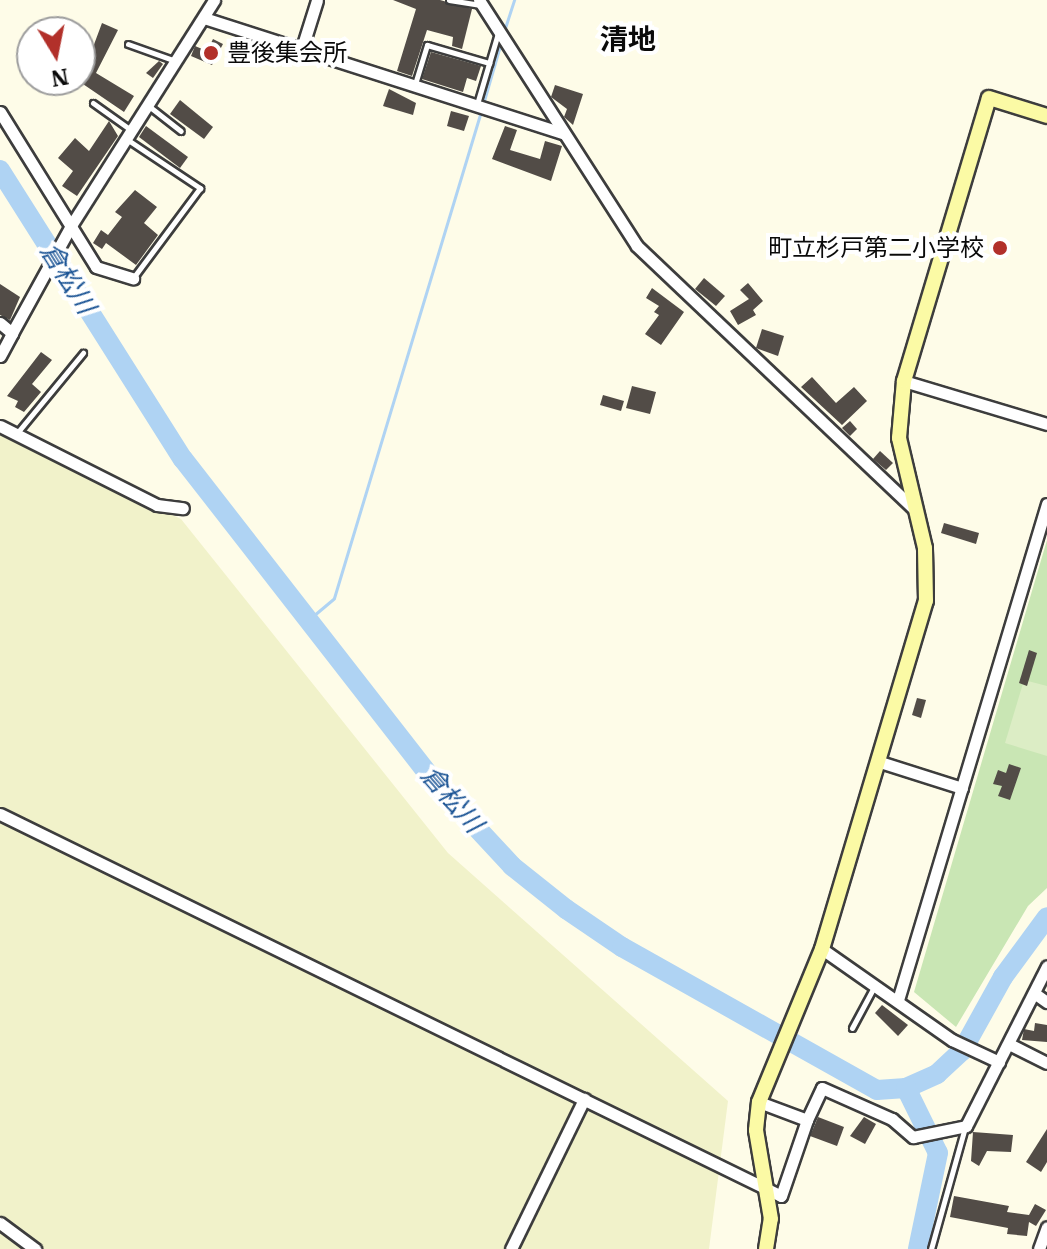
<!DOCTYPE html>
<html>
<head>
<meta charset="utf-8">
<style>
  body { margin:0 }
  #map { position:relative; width:1047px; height:1249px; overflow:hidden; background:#fefce8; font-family:"IBM Plex Serif","Noto Sans JP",serif }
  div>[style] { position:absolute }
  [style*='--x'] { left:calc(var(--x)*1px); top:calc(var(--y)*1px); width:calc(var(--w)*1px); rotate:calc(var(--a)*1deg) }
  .farmland>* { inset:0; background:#f1f2ca }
  .green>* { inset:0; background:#c9e6b4 }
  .pitch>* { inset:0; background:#dcedc5 }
  .stream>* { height:3px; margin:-1.5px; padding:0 1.5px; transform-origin:1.5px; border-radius:1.5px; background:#afd3f3 }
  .river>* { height:20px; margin:-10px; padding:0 10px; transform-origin:10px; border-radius:10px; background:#afd3f3 }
  .building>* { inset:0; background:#524c47 }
  .roads { filter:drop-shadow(2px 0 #3d3d3d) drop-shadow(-2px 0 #3d3d3d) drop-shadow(0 2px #3d3d3d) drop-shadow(0 -2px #3d3d3d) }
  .lane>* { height:5px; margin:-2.5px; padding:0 2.5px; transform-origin:2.5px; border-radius:2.5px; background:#fff }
  .street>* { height:11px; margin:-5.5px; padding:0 5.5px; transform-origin:5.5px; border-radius:5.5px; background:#fff }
  .secondary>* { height:14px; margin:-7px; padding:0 7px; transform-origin:7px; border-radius:7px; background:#fbfaa5 }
  .dots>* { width:22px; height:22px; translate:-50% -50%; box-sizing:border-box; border:4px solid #fff; border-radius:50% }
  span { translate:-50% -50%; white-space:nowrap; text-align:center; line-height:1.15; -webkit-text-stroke:8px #fff; paint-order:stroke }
  .poi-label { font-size:24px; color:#0a0a0a }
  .left { translate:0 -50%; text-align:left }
  .right { translate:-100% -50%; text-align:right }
  .water-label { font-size:26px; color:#1a5394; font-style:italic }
  .quarter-label { font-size:28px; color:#0a0a0a; font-weight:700 }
  .north { position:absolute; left:16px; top:16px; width:80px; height:80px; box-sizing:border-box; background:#fff; border:2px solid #9d9d9d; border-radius:50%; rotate:170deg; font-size:22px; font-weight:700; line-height:32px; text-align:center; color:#0a0a0a }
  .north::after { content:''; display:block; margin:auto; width:28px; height:36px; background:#b2302a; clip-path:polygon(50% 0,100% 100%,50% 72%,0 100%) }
</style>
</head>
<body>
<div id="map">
  <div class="farmland">
    <i style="clip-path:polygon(0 435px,181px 519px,448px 853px,728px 1101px,709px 1249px,0 1249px)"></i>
  </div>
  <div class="green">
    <i style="clip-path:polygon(1047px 540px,1047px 888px,1028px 906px,956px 1027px,914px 992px)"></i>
  </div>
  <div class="pitch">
    <i style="clip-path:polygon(1024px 680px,1047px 686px,1047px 756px,1005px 743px)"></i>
  </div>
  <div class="stream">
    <i style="--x:504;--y:31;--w:33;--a:-72"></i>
    <i style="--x:483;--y:104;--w:65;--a:-73.8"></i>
    <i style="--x:307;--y:621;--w:35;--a:-40"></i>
    <i style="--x:334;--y:598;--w:509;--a:-73.2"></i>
  </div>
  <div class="river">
    <i style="--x:0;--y:170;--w:342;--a:57.7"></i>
    <i style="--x:183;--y:459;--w:410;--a:52.1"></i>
    <i style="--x:435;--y:783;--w:113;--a:47.1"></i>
    <i style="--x:512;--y:866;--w:69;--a:38.5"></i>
    <i style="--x:566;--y:909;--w:68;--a:34.2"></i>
    <i style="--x:622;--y:947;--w:292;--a:29.3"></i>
    <i style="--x:877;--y:1090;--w:29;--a:-4"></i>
    <i style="--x:906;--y:1088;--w:34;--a:-24"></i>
    <i style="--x:937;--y:1074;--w:34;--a:-43"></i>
    <i style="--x:962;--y:1051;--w:85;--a:-61"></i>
    <i style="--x:1003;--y:977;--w:74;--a:-53.7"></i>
    <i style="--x:906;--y:1088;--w:72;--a:63.8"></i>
    <i style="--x:938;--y:1153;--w:98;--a:101.8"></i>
  </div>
  <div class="building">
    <i style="clip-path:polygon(393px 0,440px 0,472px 9px,462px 49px,452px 46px,453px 37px,427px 30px,412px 76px,397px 71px,416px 9px)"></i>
    <i style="clip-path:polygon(102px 23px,118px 30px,96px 73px,134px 96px,124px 112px,80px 82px)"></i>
    <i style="clip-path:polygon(213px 39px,223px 44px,212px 65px,191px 56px,195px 46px,207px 51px)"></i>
    <i style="clip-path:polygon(431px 52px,481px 66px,476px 81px,467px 78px,463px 92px,422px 79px)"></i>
    <i style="clip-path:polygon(159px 61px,163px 64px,153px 78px,146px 73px)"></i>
    <i style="clip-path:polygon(555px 85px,583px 94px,573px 125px,564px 117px,567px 109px,551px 97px)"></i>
    <i style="clip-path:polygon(389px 89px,416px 103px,413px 115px,383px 106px)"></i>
    <i style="clip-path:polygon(180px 100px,213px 127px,204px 139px,170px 114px)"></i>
    <i style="clip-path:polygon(451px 111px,469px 116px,464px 131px,447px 126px)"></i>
    <i style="clip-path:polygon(109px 121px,118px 136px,77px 196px,62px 186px,73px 171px,58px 158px,75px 138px,89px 151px)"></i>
    <i style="clip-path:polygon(146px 126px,188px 157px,180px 168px,139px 137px)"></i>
    <i style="clip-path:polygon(505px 126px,517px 130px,510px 150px,540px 159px,545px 141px,562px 146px,551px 181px,492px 159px)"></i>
    <i style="clip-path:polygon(135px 190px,157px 207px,144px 223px,158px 235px,136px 265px,106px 243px,102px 249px,93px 243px,101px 230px,108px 235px,122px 217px,115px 212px)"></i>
    <i style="clip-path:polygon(704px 278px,725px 296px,716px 306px,695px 289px)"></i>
    <i style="clip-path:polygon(748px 283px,763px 301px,753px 310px,756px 315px,738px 325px,730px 311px,749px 299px,740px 290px)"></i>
    <i style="clip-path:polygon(0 284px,20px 297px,10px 320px,0 315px)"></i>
    <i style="clip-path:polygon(652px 288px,684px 312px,661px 345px,645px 334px,659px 315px,654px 312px,659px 306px,646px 298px)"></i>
    <i style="clip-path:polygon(762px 329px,784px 336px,778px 356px,756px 348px)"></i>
    <i style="clip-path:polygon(41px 352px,52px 360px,32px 384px,41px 392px,24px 412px,15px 407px,18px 401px,7px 396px)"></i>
    <i style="clip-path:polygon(812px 377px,836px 403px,854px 387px,867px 401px,842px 425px,801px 387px)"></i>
    <i style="clip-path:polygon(632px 386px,656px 392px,650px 414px,626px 408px)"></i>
    <i style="clip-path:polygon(603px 395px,624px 401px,621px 411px,600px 405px)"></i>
    <i style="clip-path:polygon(850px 421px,857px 429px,850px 436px,842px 428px)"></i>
    <i style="clip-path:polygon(880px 451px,893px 463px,886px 470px,873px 459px)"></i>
    <i style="clip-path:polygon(944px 523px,979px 533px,976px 544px,941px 533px)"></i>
    <i style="clip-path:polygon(1029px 650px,1037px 653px,1027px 686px,1019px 683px)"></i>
    <i style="clip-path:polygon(917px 698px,926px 700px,921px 718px,912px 715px)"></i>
    <i style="clip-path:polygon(1009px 764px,1021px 768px,1010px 800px,998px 796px,1002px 786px,993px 784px,998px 770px,1006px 773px)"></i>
    <i style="clip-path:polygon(882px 1005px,908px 1025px,898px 1036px,875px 1013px)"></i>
    <i style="clip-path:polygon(1035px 1023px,1047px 1025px,1047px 1042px,1022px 1040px,1024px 1029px,1034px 1031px)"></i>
    <i style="clip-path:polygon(818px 1117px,844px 1127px,837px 1146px,810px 1136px)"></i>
    <i style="clip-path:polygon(864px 1117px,876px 1124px,865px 1144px,850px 1136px)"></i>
    <i style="clip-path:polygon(1047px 1129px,1047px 1162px,1041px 1172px,1026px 1162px)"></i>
    <i style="clip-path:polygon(973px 1132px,1013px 1135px,1011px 1152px,987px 1151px,979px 1166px,971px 1161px)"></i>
    <i style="clip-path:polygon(954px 1196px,1009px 1206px,1007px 1212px,1029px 1215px,1035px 1204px,1046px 1210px,1036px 1226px,1029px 1222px,1027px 1236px,1007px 1234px,1008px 1228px,950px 1217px)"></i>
  </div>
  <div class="roads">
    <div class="lane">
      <i style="--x:449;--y:0;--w:32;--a:9"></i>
      <i style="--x:128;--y:44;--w:51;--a:19.5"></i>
      <i style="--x:415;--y:84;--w:41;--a:-72.9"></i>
      <i style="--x:427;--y:45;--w:65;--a:16.2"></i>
      <i style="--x:93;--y:103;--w:47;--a:35.4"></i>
      <i style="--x:477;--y:104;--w:74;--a:-73.5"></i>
      <i style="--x:150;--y:107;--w:39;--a:38"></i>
      <i style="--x:128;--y:140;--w:87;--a:33.7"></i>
      <i style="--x:200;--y:188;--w:111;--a:126.6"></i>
      <i style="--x:17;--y:433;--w:104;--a:-50.5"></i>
      <i style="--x:852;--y:1028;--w:47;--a:-61.8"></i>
      <i style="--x:931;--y:1249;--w:127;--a:-74.4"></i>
    </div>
    <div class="street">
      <i style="--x:479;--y:0;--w:292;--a:57.3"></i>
      <i style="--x:637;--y:246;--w:383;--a:43.5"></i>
      <i style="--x:204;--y:18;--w:377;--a:17.8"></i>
      <i style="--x:302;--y:48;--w:50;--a:-72.6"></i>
      <i style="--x:0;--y:112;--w:182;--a:58.2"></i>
      <i style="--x:96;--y:267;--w:39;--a:17"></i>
      <i style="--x:0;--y:323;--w:16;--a:40"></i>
      <i style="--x:12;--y:333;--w:124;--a:-61.2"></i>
      <i style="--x:72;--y:224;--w:265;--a:-57.6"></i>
      <i style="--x:0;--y:356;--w:26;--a:-62"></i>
      <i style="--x:904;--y:381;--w:149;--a:16.7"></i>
      <i style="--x:0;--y:426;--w:176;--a:26.7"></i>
      <i style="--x:157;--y:505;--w:26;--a:7"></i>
      <i style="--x:880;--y:762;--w:86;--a:17.6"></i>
      <i style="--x:0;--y:814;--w:869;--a:26.06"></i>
      <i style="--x:781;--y:1196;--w:80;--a:-71.1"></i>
      <i style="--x:807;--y:1120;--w:51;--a:-159.4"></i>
      <i style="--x:822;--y:949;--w:159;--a:35"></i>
      <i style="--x:952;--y:1040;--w:52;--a:25.1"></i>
      <i style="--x:1034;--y:993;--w:16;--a:35"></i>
      <i style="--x:898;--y:1000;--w:518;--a:-73.28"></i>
      <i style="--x:1009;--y:1044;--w:42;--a:26.6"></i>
      <i style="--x:807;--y:1120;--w:35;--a:-65"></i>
      <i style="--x:822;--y:1088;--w:77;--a:23.9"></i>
      <i style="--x:892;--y:1119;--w:28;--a:41"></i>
      <i style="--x:913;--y:1137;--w:54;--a:-11.7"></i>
      <i style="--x:966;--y:1126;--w:179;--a:-63.1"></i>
      <i style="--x:0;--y:1223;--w:44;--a:36.6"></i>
      <i style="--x:511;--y:1249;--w:167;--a:-64"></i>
      <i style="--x:1039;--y:1249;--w:23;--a:-70"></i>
    </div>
    <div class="secondary">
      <i style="--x:766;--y:1249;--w:30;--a:-81"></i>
      <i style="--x:771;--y:1219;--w:90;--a:-99.6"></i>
      <i style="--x:756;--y:1130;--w:28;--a:-84"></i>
      <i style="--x:759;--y:1102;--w:165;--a:-67.6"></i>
      <i style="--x:822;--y:949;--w:363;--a:-73.4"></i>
      <i style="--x:926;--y:601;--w:53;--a:-91.1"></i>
      <i style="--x:925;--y:548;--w:113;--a:-103.3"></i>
      <i style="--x:899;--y:438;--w:57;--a:-85"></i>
      <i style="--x:904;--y:381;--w:295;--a:-73.3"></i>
      <i style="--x:989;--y:98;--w:61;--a:17.2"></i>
    </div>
  </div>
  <div class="dots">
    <i style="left:211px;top:53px;background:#b2302a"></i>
    <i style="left:1000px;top:248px;background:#b2302a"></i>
  </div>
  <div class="poi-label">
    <span class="left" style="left:227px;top:53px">豊後集会所</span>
    <span class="right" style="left:984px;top:248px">町立杉戸第二小学校</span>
  </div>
  <div class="water-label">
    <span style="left:68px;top:278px;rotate:58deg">倉松川</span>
    <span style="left:452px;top:799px;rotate:49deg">倉松川</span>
  </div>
  <div class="quarter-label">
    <span style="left:628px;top:39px">清地</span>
  </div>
  <div class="north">N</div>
</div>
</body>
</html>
